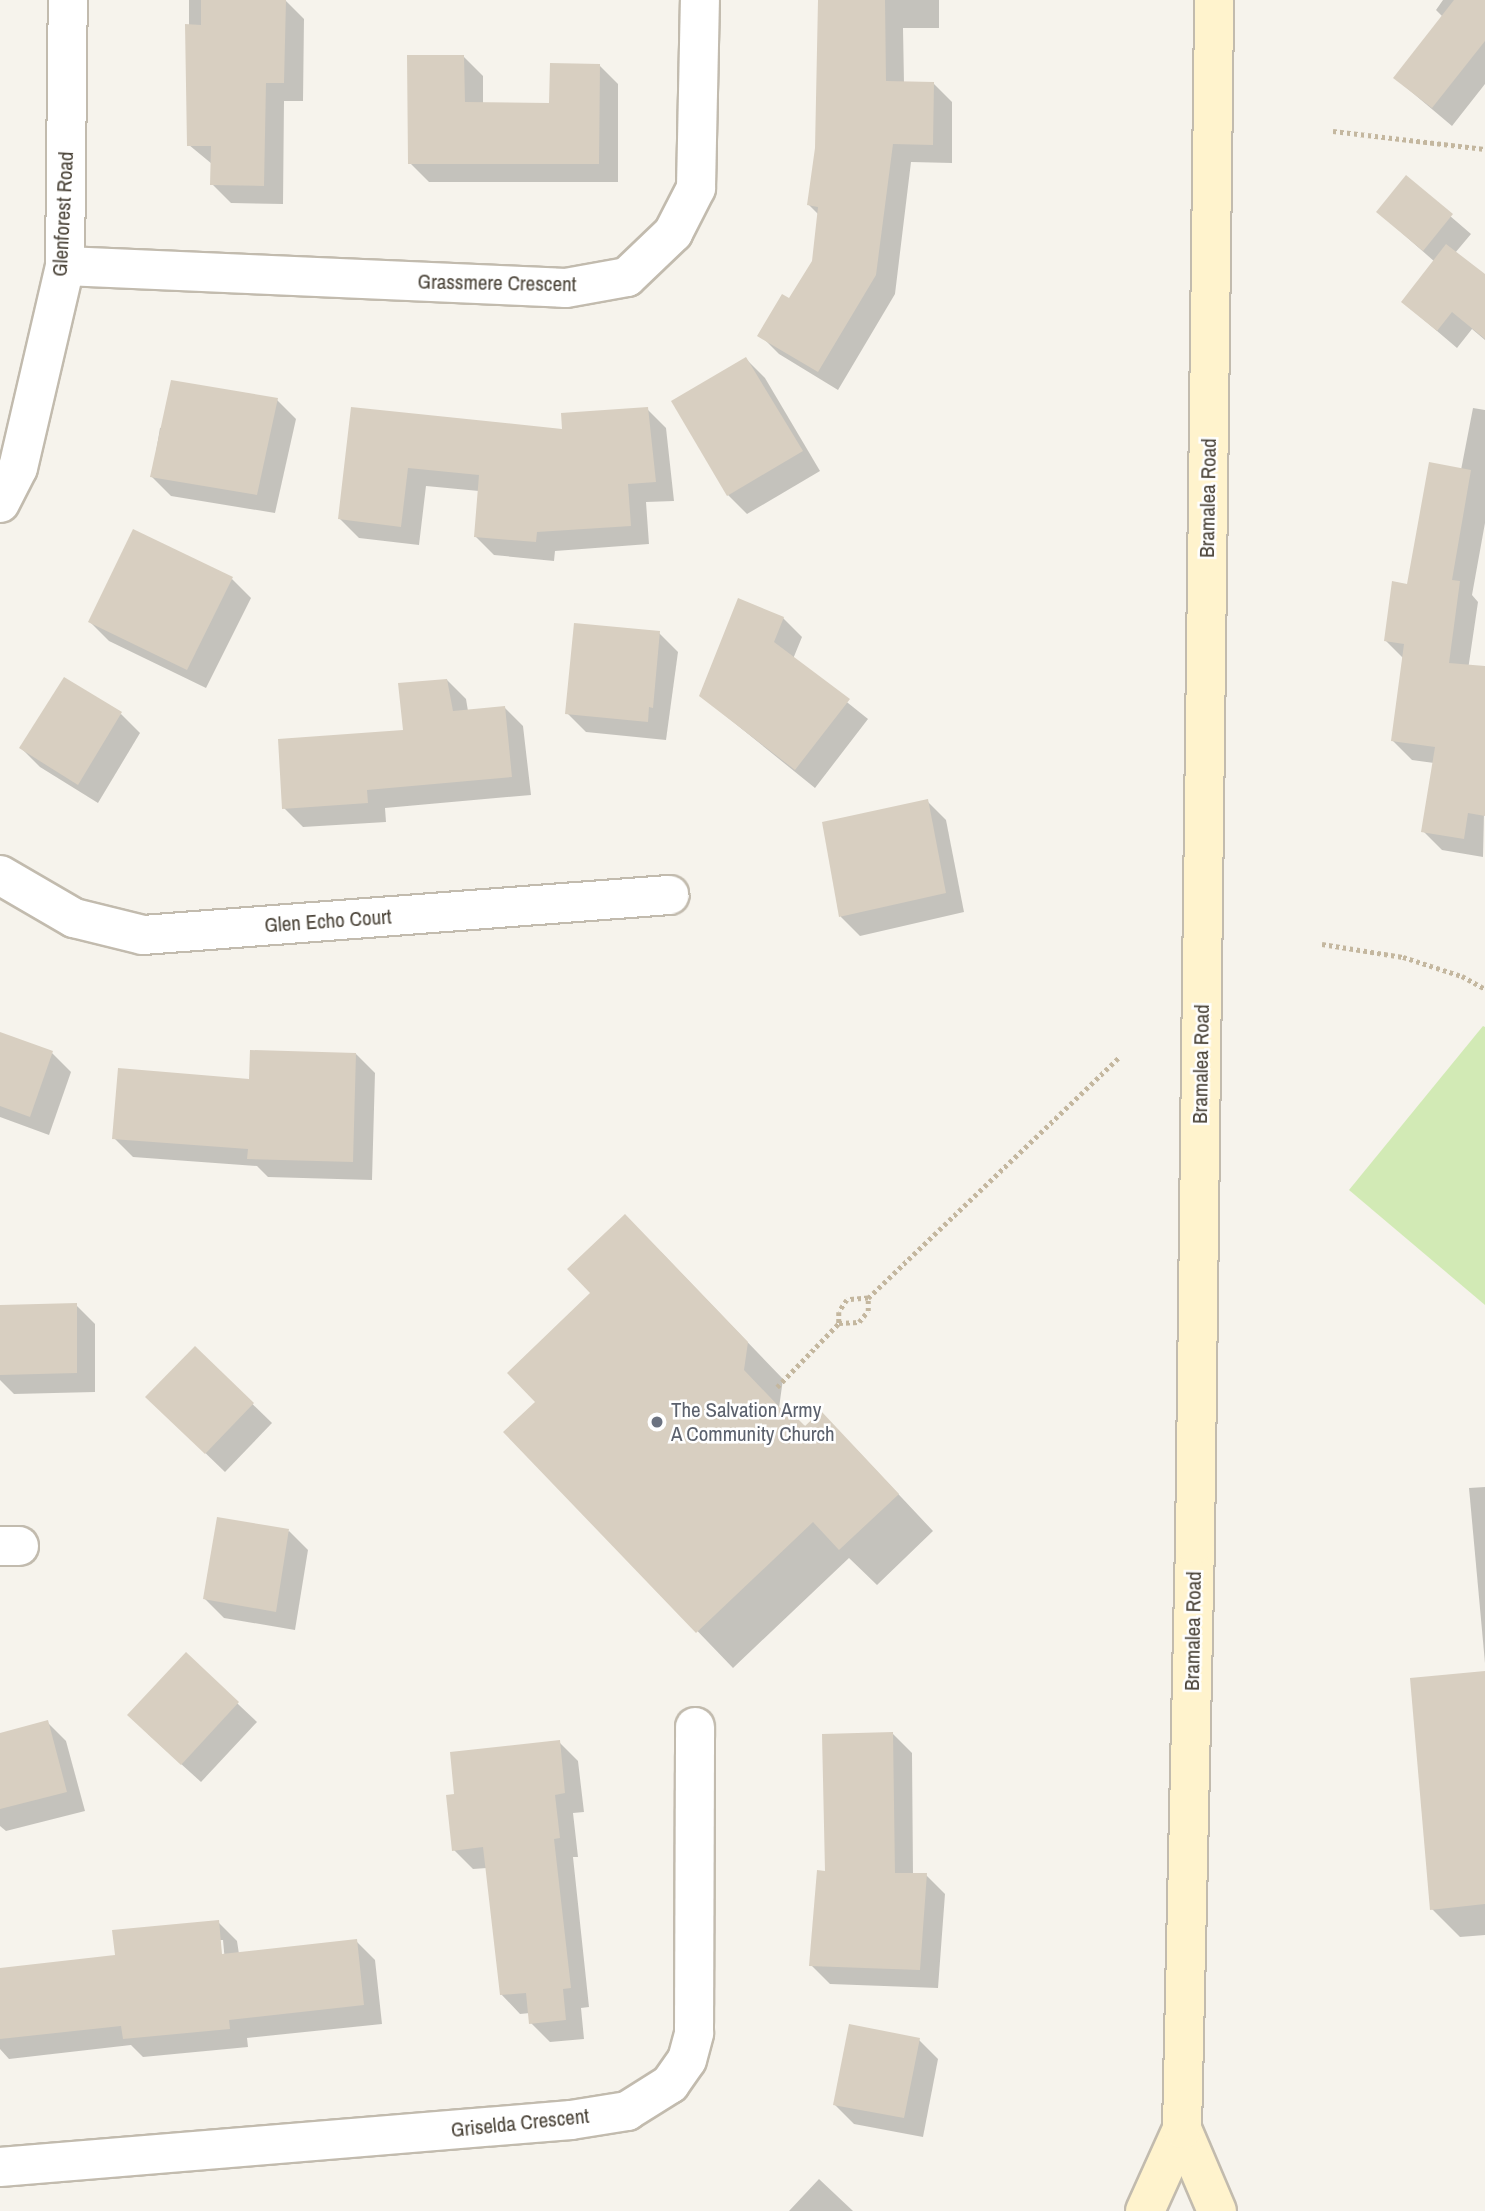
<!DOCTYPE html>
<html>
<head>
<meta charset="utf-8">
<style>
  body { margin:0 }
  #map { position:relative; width:1485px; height:2211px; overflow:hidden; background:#f6f3ec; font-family:"Archivo Narrow",sans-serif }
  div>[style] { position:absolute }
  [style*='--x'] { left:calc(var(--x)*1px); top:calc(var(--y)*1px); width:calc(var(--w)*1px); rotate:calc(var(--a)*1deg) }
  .green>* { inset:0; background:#d2eab5 }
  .shadow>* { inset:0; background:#0003 }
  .building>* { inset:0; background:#d8cfc1 }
  .path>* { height:4.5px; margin-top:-2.25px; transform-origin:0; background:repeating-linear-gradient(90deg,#c4b79f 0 3.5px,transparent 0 7px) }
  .roads { filter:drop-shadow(2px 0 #c2bbae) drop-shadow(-2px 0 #c2bbae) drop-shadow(0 2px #c2bbae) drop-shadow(0 -2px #c2bbae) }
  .street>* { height:38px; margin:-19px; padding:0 19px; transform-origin:19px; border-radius:19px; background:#fff }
  .secondary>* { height:38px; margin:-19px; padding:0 19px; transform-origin:19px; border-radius:19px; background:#fff3cd }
  .dots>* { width:19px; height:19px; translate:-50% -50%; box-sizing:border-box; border:4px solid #fff; border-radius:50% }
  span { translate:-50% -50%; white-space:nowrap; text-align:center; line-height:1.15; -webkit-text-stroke:5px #fff; paint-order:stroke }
  .street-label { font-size:21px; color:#4b4439 }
  .worship-label { font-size:21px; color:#5b616d }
  .left { translate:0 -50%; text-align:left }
</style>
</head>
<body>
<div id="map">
  <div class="green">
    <i style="clip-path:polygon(1483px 1026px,1485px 1027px,1485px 1305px,1349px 1190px)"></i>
  </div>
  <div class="shadow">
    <i style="clip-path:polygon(189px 0,285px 0,304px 19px,303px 101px,284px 101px,283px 204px,231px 203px,212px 184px,212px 164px,189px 145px)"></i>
    <i style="clip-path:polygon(819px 0,939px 0,939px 28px,903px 28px,904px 83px,933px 83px,952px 102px,952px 163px,911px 162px,895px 294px,838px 390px,779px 354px,760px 335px,790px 301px,813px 262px,819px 215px,809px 205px,817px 149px)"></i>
    <i style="clip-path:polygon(1443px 0,1485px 0,1485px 84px,1452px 126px,1395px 78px,1443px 17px,1436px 10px)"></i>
    <i style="clip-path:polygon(464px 57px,483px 76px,483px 104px,551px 105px,599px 65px,618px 84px,618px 182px,429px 182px,410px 163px)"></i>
    <i style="clip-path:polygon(1406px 178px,1471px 234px,1455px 253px,1485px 276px,1485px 340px,1472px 329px,1457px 348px,1403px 302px,1435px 262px,1378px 212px)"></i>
    <i style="clip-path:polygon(746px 359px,765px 378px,820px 471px,747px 514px,728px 495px)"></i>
    <i style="clip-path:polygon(277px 400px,296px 419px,275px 513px,171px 496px,152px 477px,160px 428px)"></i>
    <i style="clip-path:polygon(1473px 408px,1485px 410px,1485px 523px,1472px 595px,1478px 602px,1454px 765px,1485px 770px,1483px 857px,1442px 850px,1423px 831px,1434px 763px,1412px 760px,1393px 741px,1404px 659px,1386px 641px,1461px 470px)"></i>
    <i style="clip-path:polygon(353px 409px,564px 431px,647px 409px,666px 428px,674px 501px,646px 502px,649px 544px,555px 551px,554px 561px,494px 555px,475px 536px,479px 491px,426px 486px,419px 545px,359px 538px,340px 519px)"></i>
    <i style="clip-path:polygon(232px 579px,251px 598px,206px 688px,109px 641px,90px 622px)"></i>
    <i style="clip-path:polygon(783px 618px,802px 637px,793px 659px,868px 719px,815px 788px,701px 696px)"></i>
    <i style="clip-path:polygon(659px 633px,678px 652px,666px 740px,586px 732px,567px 713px)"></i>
    <i style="clip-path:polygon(447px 680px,466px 699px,468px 711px,504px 707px,523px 726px,531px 795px,385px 808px,386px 822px,303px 827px,284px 808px,405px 732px)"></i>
    <i style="clip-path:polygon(121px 714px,140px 733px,98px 803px,40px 767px,21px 748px)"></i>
    <i style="clip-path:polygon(927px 801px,946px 820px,964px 912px,860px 936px,841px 917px,824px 824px)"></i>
    <i style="clip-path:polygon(0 1034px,52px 1053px,71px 1072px,49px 1135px,0 1117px)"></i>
    <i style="clip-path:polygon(356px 1054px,375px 1073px,372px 1180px,268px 1177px,257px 1166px,133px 1157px,114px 1138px,251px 1080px)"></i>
    <i style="clip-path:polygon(661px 1252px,783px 1379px,779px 1408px,790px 1419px,857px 1450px,933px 1531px,877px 1585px,849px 1558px,733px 1668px,506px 1432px,538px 1402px,592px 1293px)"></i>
    <i style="clip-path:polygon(76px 1305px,95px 1324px,95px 1392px,14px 1394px,0 1380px,0 1306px)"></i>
    <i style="clip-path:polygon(195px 1348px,272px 1423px,225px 1472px,167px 1416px)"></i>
    <i style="clip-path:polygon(1485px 1487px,1485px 1663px,1469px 1488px)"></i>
    <i style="clip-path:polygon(289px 1531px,308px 1550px,295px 1630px,224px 1618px,205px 1599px)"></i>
    <i style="clip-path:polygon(186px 1655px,257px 1722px,201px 1782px,148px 1734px)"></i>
    <i style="clip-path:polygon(1485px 1673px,1485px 1935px,1460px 1937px,1432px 1909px)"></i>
    <i style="clip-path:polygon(47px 1722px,66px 1741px,85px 1811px,6px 1831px,0 1826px,0 1735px)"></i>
    <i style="clip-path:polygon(893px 1734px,912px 1753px,913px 1875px,926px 1875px,945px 1894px,938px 1988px,830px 1984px,811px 1965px,827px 1872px)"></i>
    <i style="clip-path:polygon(559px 1742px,578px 1761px,584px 1812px,573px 1813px,578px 1857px,573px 1857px,589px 2007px,581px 2008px,584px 2039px,550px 2042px,531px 2023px,530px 2013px,520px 2014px,501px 1994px,487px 1868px,473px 1869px,454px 1850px,456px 1796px)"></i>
    <i style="clip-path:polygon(evenodd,218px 1922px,237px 1941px,239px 1954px,356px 1941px,375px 1960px,382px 2024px,247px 2038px,248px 2047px,143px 2057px,131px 2045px,9px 2059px,0 2049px,0 1970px,117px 1956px,218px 1922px,219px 1940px,223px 1940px,225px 1962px,221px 1963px,219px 1940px)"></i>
    <i style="clip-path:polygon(919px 2040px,938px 2059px,923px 2137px,854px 2124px,835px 2105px)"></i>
    <i style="clip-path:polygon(819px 2179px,853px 2211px,789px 2211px)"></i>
  </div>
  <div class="building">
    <i style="clip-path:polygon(201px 0,286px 0,284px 83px,266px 83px,264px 186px,210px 185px,211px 146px,187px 146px,185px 24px,201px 25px)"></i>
    <i style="clip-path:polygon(818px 0,885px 0,886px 81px,934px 82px,933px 145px,893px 144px,876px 275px,818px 372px,757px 336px,782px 294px,789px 298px,812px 261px,818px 207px,807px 205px,815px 148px)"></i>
    <i style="clip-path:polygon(1454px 0,1485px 0,1485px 41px,1432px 108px,1393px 78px)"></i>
    <i style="clip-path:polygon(407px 55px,464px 55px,465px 102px,549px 103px,550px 63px,600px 64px,599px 164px,408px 164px)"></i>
    <i style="clip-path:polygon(1406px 175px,1453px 214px,1423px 251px,1376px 212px)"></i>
    <i style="clip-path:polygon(1446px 244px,1485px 274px,1485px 339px,1452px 312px,1437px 331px,1401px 302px)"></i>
    <i style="clip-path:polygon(746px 357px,803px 451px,727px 496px,671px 401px)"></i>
    <i style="clip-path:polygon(171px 380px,278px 398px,257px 495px,150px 477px)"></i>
    <i style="clip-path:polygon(351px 407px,562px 429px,561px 413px,648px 407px,656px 482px,628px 484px,631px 526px,537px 532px,536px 542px,474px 537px,479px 475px,408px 468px,401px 527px,338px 519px)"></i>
    <i style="clip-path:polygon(1429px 462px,1471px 470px,1452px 580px,1460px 581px,1449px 663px,1485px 666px,1485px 816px,1468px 813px,1464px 839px,1421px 832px,1435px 747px,1391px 741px,1404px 644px,1384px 641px,1392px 581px,1407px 584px)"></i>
    <i style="clip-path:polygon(133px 529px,233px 577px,187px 670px,88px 622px)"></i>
    <i style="clip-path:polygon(738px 598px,784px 617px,774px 642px,850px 699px,795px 770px,699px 696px)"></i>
    <i style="clip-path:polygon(574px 623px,660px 631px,653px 708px,649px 707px,648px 722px,565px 714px)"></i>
    <i style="clip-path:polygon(64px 677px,122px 712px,78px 785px,19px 748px)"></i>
    <i style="clip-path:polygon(447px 679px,453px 711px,505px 706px,512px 777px,367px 790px,368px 803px,282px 809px,278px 739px,403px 730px,398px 683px)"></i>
    <i style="clip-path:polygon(928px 799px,946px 893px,839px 917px,822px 822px)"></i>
    <i style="clip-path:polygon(0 1032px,53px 1051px,30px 1117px,0 1106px)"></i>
    <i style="clip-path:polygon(250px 1050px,356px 1053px,353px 1162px,247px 1159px,248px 1149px,112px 1139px,118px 1068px,249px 1079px)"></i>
    <i style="clip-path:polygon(625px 1214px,748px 1342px,744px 1370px,789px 1417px,793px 1414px,805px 1426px,821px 1411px,899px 1494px,839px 1550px,813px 1522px,696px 1633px,503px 1432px,535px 1402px,507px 1373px,590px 1293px,567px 1269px)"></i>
    <i style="clip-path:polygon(77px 1303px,77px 1373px,0 1375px,0 1305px)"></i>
    <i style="clip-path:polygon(195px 1346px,254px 1403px,205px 1454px,145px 1397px)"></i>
    <i style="clip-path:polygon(217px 1517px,289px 1529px,276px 1612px,203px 1599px)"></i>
    <i style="clip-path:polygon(186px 1652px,239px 1702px,181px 1765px,127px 1715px)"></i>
    <i style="clip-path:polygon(1485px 1671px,1485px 1904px,1430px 1910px,1410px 1678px)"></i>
    <i style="clip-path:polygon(48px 1720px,67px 1792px,0 1809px,0 1733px)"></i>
    <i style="clip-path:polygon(893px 1732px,895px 1873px,927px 1873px,920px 1970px,809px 1966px,817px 1870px,825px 1871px,822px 1734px)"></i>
    <i style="clip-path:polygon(560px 1740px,565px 1793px,555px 1795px,560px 1838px,554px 1839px,571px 1988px,563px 1989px,566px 2020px,529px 2024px,526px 1993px,500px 1995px,483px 1847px,452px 1851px,446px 1795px,454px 1794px,450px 1752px)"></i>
    <i style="clip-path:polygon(219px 1920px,222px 1954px,357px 1939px,364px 2005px,229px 2020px,230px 2029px,123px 2039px,121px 2026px,0 2039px,0 1968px,115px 1955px,112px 1930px)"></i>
    <i style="clip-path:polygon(849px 2024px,920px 2038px,904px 2118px,833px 2105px)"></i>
  </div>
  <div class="path">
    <i style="--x:1333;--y:131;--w:153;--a:6.8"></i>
    <i style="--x:1322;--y:944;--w:82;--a:9.1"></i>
    <i style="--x:1403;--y:957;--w:62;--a:17.9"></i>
    <i style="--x:1462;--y:976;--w:26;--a:29"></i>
    <i style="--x:868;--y:1298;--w:347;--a:-43.8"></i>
    <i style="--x:777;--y:1387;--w:89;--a:-45.9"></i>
    <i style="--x:839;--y:1323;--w:20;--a:-3"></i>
    <i style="--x:859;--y:1322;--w:14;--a:-51"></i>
    <i style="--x:868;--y:1311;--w:13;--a:-90"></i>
    <i style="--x:868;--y:1298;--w:21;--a:175"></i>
    <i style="--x:847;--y:1300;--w:14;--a:124"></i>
    <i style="--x:839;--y:1312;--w:11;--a:90"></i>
  </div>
  <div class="roads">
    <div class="street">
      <i style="--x:65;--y:266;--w:501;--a:2.51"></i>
      <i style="--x:566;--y:288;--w:62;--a:-10.2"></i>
      <i style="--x:627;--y:277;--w:64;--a:-43.7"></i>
      <i style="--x:673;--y:233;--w:51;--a:-62.9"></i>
      <i style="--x:696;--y:188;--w:188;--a:-88.8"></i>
      <i style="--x:0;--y:503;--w:39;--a:-63"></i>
      <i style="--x:18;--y:468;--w:207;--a:-76.9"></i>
      <i style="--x:65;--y:266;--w:266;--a:-89.4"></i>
      <i style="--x:0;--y:875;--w:86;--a:30.2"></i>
      <i style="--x:74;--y:918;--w:71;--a:13.8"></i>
      <i style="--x:143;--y:935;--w:528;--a:-4.35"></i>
      <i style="--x:0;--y:1546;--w:19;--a:0"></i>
      <i style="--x:0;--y:2167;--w:573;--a:-4.71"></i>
      <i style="--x:571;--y:2120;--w:57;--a:-9.1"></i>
      <i style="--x:627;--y:2111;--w:51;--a:-32.1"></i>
      <i style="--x:670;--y:2084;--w:29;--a:-55"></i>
      <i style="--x:687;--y:2060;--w:28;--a:-75"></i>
      <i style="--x:694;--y:2033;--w:306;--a:-89.8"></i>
    </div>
    <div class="secondary">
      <i style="--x:1182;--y:2129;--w:89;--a:66.9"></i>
      <i style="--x:1145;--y:2211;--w:90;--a:-65.7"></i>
      <i style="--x:1182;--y:2129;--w:585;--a:-88.73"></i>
      <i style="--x:1195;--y:1544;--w:1544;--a:-89.29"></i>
    </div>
  </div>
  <div class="dots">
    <i style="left:657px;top:1422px;background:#6b7280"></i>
  </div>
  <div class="street-label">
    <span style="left:63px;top:214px;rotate:-87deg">Glenforest Road</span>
    <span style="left:497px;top:283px;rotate:1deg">Grassmere Crescent</span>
    <span style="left:1208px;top:498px;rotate:-89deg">Bramalea Road</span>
    <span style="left:328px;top:921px;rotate:-4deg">Glen Echo Court</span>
    <span style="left:1201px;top:1064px;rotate:-89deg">Bramalea Road</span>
    <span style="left:1193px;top:1631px;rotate:-89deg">Bramalea Road</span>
    <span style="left:520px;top:2123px;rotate:-6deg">Griselda Crescent</span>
  </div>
  <div class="worship-label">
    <span class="left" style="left:671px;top:1422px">The Salvation Army<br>A Community Church</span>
  </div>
</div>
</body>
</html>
